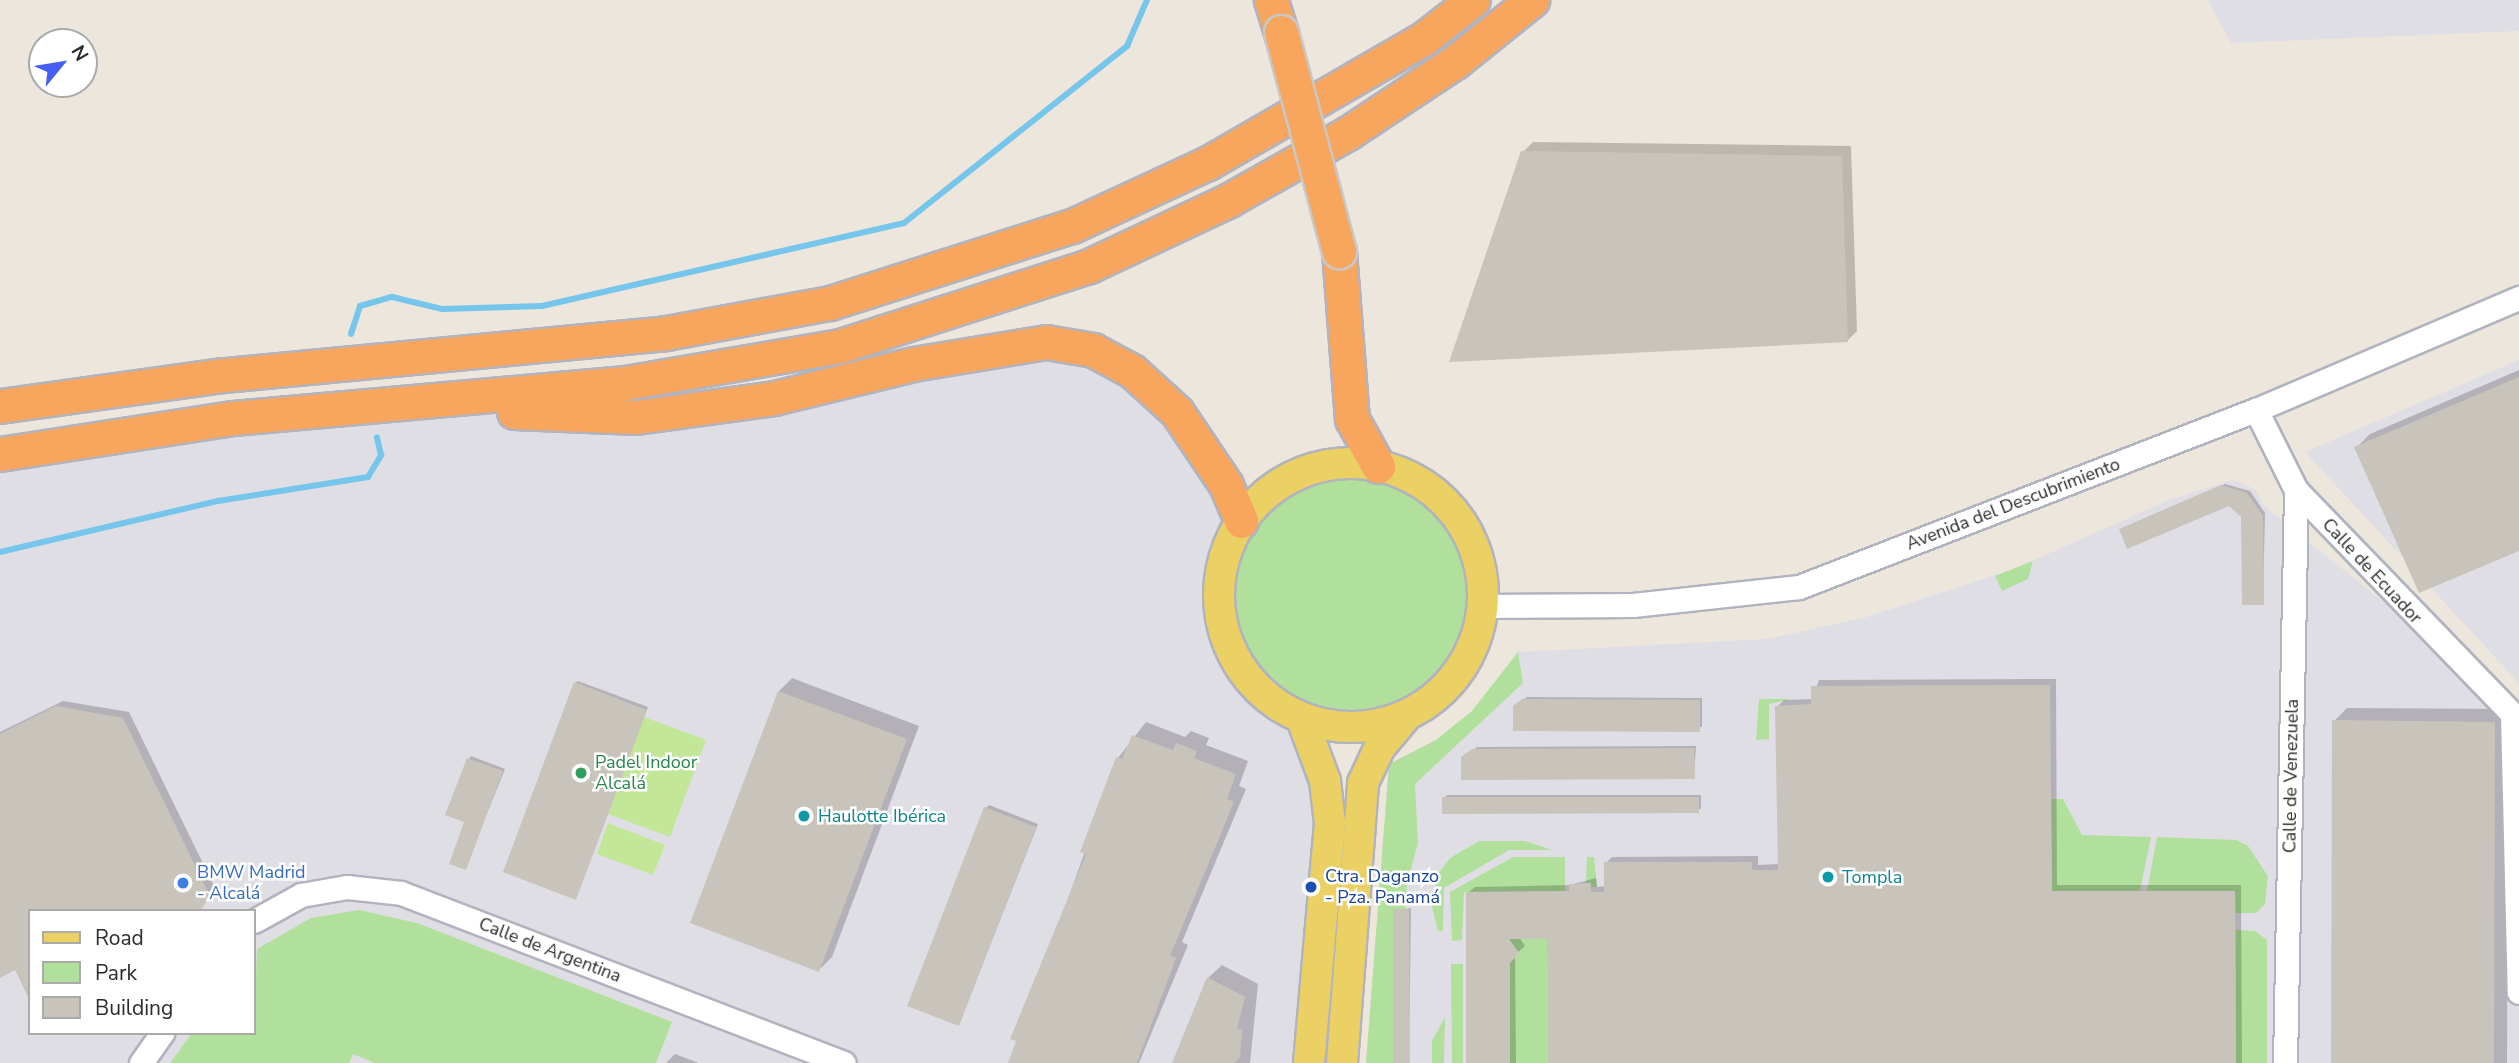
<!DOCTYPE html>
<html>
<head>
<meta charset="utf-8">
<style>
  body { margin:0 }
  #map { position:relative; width:2519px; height:1063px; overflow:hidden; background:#ece6dd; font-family:"Nunito Sans",sans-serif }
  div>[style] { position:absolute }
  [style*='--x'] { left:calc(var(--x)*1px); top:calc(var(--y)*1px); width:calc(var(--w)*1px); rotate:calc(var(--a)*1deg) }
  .industrial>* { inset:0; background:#e0dee5 }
  .green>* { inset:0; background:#b1e09c }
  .round { border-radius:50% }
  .pitch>* { inset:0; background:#c2e798 }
  .shadow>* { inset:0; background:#0003 }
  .stream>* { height:6px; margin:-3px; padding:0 3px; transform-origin:3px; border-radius:3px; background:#75c6ea }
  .building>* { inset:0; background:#c8c4bc }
  .roads { filter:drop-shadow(2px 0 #b1b3be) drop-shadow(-2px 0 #b1b3be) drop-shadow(0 2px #b1b3be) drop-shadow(0 -2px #b1b3be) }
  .minor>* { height:23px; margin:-11.5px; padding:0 11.5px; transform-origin:11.5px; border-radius:11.5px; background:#fff }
  .major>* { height:30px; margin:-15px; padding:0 15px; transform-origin:15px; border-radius:15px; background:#ebd163 }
  .major>.ring { margin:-15px; padding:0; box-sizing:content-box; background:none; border:30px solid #ebd163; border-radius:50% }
  .highway>* { height:33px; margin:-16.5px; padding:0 16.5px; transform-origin:16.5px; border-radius:16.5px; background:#f8a65d }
  .bridges { filter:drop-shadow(2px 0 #c8c8c8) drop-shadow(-2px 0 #c8c8c8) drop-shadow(0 2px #c8c8c8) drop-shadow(0 -2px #c8c8c8) }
  .highway-bridge>* { height:33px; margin:-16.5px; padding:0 16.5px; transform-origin:16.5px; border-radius:16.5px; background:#f8a65d }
  .dots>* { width:19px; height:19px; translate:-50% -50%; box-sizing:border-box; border:4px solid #fff; border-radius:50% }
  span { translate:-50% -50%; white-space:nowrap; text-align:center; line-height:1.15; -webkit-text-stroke:5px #fff; paint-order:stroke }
  .street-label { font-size:18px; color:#2b2b2b }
  .leisure-label { font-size:18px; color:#27864d }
  .left { translate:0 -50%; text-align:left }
  .culture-label { font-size:18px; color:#0d838f }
  .shop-label { font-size:18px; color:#366cbe }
  .transit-label { font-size:18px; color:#164399 }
  .legend { position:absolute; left:28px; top:909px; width:228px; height:126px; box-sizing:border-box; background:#fff; border:2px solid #aaa; margin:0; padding:9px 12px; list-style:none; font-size:21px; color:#2b2b2b }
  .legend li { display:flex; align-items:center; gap:14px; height:35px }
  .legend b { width:35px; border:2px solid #aaa }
  .north { position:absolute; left:28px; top:28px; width:70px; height:70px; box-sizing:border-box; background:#fff; border:2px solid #aaa; border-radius:50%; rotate:60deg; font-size:19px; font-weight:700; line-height:28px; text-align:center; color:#2b2b2b }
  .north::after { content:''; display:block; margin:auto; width:24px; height:32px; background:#445df3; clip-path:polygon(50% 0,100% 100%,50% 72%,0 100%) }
</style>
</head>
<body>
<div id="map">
  <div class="industrial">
    <i style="clip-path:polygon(2208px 0,2519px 0,2519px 31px,2231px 43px)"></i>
    <i style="clip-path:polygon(evenodd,1046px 342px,1132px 371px,1241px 521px,1224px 557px,1218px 596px,1224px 635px,1241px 670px,1268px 699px,1302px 719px,1325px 781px,1309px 1063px,0 1063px,0 454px,407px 408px,636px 417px,1046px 342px,30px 911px,254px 911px,254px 1033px,30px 1033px,30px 911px)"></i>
    <i style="clip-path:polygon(2519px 360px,2519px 683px,2305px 452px)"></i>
    <i style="clip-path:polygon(2232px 480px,2255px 489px,2264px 506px,2519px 711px,2519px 1063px,1366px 1063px,1389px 764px,1436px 740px,1472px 711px,1518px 652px,1767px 639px,1863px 618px,2014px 569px,2169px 500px)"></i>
  </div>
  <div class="green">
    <i class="round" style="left:1236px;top:479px;width:234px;height:234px"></i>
    <i style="clip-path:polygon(2033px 561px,2028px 579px,2002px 591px,1995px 576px)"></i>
    <i style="clip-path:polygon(1518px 652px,1523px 683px,1415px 784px,1418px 843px,1407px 883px,1393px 1063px,1366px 1063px,1389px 764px,1436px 740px,1472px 711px)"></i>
    <i style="clip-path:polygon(1759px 699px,1791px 699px,1769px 704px,1769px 739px,1756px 740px)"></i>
    <i style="clip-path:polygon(2051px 799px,2063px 799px,2082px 835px,2151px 837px,2140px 891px,2052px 891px)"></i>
    <i style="clip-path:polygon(2157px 837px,2236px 840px,2248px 846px,2268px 876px,2265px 904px,2256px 913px,2236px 913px,2235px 891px,2147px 891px)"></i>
    <i style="clip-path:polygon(1479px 841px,1525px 841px,1552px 850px,1509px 850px,1444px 888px,1443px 931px,1438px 931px,1431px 903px,1438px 874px,1450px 858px)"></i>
    <i style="clip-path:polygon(1513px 857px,1565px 857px,1565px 891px,1464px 892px,1462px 940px,1452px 941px,1450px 892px)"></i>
    <i style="clip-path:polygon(1587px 857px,1594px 857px,1597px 887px,1586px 887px)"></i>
    <i style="clip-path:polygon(359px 910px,417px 923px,672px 1022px,656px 1063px,375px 1063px,353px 1054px,349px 1063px,170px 1063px,192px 1033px,254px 1033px,257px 949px,311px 918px)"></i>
    <i style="clip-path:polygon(2236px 930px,2255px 931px,2267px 940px,2267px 1063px,2236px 1063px)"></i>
    <i style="clip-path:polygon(1509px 939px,1547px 939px,1548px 1063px,1510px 1063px,1510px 963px,1519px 953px)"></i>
    <i style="clip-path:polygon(1451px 964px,1463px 964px,1463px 1063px,1452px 1063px)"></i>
    <i style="clip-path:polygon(1445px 1017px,1444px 1063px,1432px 1063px,1432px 1041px)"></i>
  </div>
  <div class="pitch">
    <i style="clip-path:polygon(644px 717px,706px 740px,670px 837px,608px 814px)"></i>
    <i style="clip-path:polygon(608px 823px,665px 845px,653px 875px,597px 854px)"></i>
  </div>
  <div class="shadow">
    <i style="clip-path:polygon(1533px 142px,1851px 146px,1857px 331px,1847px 341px,1523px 152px)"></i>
    <i style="clip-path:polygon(2519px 370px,2519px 549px,2357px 447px,2370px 434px)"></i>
    <i style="clip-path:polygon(2225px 484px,2250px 491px,2265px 513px,2263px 603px,2243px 516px,2229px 504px,2121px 529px)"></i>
    <i style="clip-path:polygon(792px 678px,919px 726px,832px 957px,819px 970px,779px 691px)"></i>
    <i style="clip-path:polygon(2056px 679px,2057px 885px,2241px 885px,2242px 1063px,1550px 1063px,1549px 937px,1519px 937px,1525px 946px,1515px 955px,1516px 1063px,1468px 1063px,1468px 893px,1475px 887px,1570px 885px,1596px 878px,1597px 887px,1606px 886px,1606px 863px,1612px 857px,1758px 856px,1758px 865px,1779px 864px,1777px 707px,1784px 700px,1812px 699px,1819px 680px)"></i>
    <i style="clip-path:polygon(578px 681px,648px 707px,575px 898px,575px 683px)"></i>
    <i style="clip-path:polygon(1527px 697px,1702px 698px,1702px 727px,1518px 704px)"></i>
    <i style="clip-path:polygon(63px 701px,129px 712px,215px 888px,200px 911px,30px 911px,16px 968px,0 976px,0 732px)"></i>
    <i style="clip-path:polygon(2347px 708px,2508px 709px,2507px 1063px,2333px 1063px,2334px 721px)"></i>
    <i style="clip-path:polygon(1146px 722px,1185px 737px,1191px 731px,1209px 738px,1206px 745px,1248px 761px,1239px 786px,1246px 789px,1182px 942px,1188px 945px,1139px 1063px,1010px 1063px,1118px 758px)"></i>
    <i style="clip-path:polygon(1696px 746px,1694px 777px,1466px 755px,1477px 747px)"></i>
    <i style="clip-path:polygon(471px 756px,505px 769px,465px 868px,469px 759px)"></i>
    <i style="clip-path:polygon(1447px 795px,1701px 795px,1701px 809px,1444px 798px)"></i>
    <i style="clip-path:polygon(989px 805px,1038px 824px,959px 1024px,986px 808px)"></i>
    <i style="clip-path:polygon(1411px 908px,1409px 1063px,1395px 1063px,1395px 910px)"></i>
    <i style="clip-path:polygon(1222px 965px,1258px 984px,1250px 1063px,1174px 1063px,1208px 978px)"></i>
    <i style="clip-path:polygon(675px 1054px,699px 1063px,666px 1063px)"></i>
  </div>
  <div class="stream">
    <i style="--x:351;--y:334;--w:29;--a:-72"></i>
    <i style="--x:360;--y:306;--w:33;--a:-16"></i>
    <i style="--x:392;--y:297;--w:51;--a:13.5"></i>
    <i style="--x:442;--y:309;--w:100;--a:-1.7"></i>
    <i style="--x:542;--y:306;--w:371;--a:-12.9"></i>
    <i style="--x:904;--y:223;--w:285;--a:-38.4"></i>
    <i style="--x:1127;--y:46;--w:50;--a:-66.5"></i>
    <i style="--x:0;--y:552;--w:224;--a:-13.2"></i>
    <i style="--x:218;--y:501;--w:152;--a:-9.1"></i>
    <i style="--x:368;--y:477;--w:26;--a:-59"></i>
    <i style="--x:381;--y:455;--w:18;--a:-103"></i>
  </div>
  <div class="building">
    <i style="clip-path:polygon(1521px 151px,1842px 156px,1848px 342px,1449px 362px)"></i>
    <i style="clip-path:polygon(2519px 377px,2519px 551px,2419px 593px,2354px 447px)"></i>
    <i style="clip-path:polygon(2221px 485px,2247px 493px,2263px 516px,2264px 605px,2242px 605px,2241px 517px,2229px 506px,2127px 549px,2119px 529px)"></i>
    <i style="clip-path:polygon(574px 682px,647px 710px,576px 900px,503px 872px)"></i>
    <i style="clip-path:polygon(2022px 685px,2050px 685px,2052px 891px,2235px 891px,2236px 1063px,1548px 1063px,1547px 939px,1509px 939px,1519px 953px,1510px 963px,1510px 1063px,1466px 1063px,1466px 892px,1569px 891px,1569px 884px,1591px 883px,1591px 892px,1604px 892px,1604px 862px,1752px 862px,1752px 870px,1778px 870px,1775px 706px,1811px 704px,1811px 686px)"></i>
    <i style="clip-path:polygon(778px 691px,907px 739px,819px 972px,690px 923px)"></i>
    <i style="clip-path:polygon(1522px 699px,1700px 700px,1700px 732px,1513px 731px,1513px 706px)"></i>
    <i style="clip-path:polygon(56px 706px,123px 718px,210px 896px,200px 911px,30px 911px,30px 1001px,15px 970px,0 978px,0 734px)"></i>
    <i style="clip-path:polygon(2332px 720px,2495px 722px,2494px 1063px,2331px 1063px)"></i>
    <i style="clip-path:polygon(1132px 735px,1173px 750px,1176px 743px,1197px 751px,1194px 758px,1236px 774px,1227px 799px,1234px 802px,1170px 956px,1176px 958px,1137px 1063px,1008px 1063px,1016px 1041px,1010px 1039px,1086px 854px,1080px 852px,1116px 757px,1122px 759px)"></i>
    <i style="clip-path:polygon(1694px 748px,1695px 779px,1461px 780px,1461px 757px,1472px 749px)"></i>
    <i style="clip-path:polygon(467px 758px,503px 771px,466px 870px,449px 864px,464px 822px,445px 815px)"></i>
    <i style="clip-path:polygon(1442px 797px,1699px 797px,1699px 813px,1442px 814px)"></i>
    <i style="clip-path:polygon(984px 807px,1036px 827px,959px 1026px,907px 1006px)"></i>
    <i style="clip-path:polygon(1393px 909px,1409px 909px,1410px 1063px,1393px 1063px)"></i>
    <i style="clip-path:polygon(1207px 977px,1245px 997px,1237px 1029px,1242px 1029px,1240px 1057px,1234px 1063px,1172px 1063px)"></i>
  </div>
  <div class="roads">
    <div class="minor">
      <i style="--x:2256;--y:410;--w:89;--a:63.4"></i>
      <i style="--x:2296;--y:490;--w:311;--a:46"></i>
      <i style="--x:2512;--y:714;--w:278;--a:88.6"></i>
      <i style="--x:1483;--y:606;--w:150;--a:-0.4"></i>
      <i style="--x:1633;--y:605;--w:167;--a:-6.2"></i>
      <i style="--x:1799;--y:587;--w:490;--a:-21.2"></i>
      <i style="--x:2256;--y:410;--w:286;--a:-23.1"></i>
      <i style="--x:254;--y:921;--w:54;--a:-29"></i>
      <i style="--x:301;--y:895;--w:47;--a:-9.9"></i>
      <i style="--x:347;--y:887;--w:54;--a:6.3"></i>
      <i style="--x:401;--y:893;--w:474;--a:21"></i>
      <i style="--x:141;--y:1063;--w:37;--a:-55"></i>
      <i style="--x:2285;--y:1063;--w:573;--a:-88.9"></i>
    </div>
    <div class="major">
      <i class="ring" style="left:1219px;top:463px;width:234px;height:234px"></i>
      <i style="--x:1302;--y:719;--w:66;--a:69.6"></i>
      <i style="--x:1325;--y:781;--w:42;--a:83.2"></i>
      <i style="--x:1330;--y:823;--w:241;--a:95"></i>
      <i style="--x:1342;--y:1063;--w:281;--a:-85.7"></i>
      <i style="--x:1363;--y:783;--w:40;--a:-65"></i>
      <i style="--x:1380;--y:747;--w:38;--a:-50"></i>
    </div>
    <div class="highway">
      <i style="--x:1271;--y:0;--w:34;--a:73"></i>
      <i style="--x:1339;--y:251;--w:169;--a:85.6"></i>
      <i style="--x:1352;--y:419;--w:54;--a:61"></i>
      <i style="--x:0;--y:406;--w:226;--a:-7.9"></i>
      <i style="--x:224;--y:375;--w:444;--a:-5.4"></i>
      <i style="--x:666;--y:333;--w:167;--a:-10.4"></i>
      <i style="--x:830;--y:303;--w:254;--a:-17.7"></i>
      <i style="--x:1072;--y:226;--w:150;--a:-24.9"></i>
      <i style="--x:1208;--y:163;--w:248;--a:-30"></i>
      <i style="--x:1423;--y:39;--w:63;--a:-38"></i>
      <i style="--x:514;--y:412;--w:122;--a:2.3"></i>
      <i style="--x:636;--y:417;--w:139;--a:-7.8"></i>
      <i style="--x:774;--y:398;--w:143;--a:-13.7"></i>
      <i style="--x:913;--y:364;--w:135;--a:-9.4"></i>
      <i style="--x:1046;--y:342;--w:48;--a:9.7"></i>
      <i style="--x:1093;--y:350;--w:44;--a:28.3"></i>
      <i style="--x:1132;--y:371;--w:61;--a:42.3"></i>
      <i style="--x:1177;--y:412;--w:88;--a:56.1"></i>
      <i style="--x:1226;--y:485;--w:39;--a:67"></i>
      <i style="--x:0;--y:454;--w:236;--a:-8.8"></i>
      <i style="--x:233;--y:418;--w:394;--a:-5.1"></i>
      <i style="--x:625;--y:383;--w:218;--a:-9.8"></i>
      <i style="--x:840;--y:346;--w:262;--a:-17.8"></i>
      <i style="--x:1089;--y:266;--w:155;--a:-25.2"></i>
      <i style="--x:1229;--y:200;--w:137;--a:-29.4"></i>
      <i style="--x:1348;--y:133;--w:128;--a:-33.6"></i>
      <i style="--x:1455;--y:62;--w:99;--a:-38.8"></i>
    </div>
  </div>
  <div class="bridges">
    <div class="highway-bridge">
      <i style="--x:1281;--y:32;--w:227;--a:75.2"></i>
    </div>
  </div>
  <div class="dots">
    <i style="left:581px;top:773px;background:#2e9e5b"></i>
    <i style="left:804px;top:816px;background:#0f9aa8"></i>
    <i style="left:1828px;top:877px;background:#0f9aa8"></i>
    <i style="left:183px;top:883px;background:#3f7fe0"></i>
    <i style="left:1311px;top:887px;background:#1a4fb4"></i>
  </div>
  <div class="street-label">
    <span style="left:2013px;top:504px;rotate:-21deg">Avenida del Descubrimiento</span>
    <span style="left:2372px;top:571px;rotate:47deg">Calle de Ecuador</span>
    <span style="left:2291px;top:776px;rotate:-89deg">Calle de Venezuela</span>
    <span style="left:550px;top:950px;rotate:21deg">Calle de Argentina</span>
  </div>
  <div class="leisure-label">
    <span class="left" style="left:595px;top:773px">Padel Indoor<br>Alcalá</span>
  </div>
  <div class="culture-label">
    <span class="left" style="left:818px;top:816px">Haulotte Ibérica</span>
    <span class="left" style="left:1842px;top:877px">Tompla</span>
  </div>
  <div class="shop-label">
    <span class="left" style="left:197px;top:883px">BMW Madrid<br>- Alcalá</span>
  </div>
  <div class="transit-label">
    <span class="left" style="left:1325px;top:887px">Ctra. Daganzo<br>- Pza. Panamá</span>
  </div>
  <ul class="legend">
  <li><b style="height:9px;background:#ebd163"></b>Road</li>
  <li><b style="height:19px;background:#b1e09c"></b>Park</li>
  <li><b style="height:19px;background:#c8c4bc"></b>Building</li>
  </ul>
  <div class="north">N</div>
</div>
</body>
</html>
